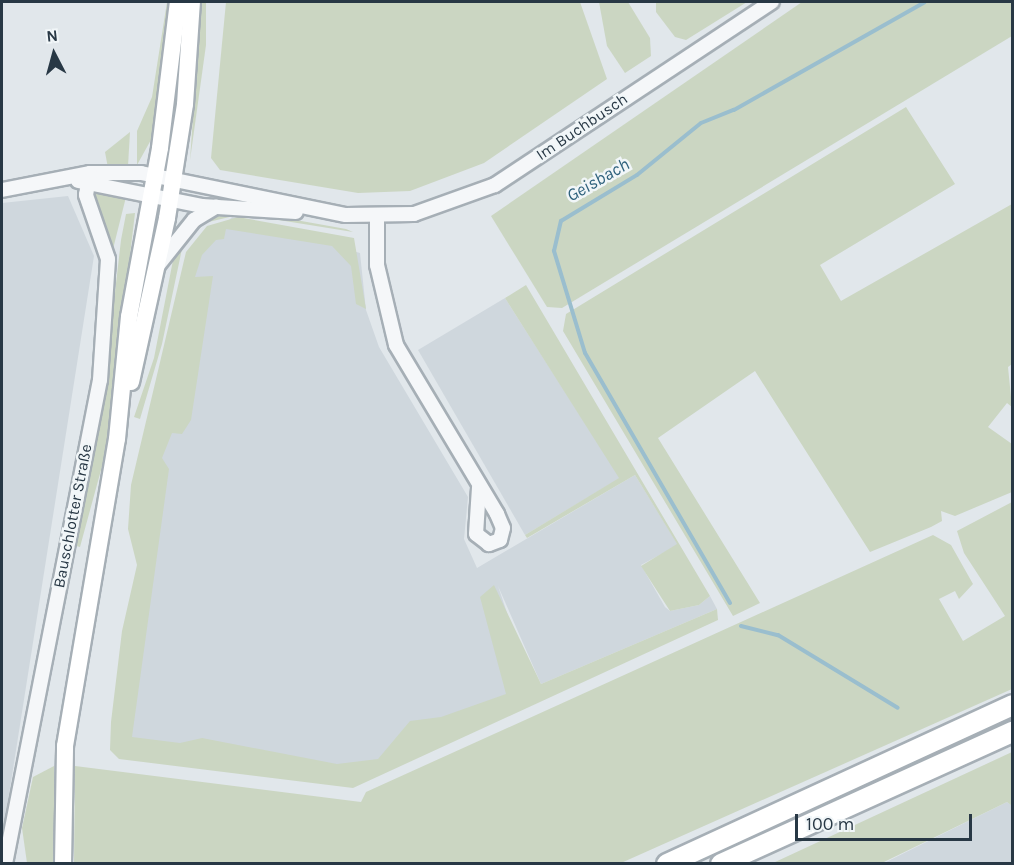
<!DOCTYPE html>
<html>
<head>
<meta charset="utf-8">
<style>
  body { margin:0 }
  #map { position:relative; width:1014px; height:865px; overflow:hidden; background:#e1e7eb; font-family:Karla,sans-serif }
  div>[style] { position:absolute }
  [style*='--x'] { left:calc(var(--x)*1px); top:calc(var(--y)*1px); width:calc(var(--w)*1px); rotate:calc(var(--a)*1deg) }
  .built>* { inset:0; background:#cfd7dd }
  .green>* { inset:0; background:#cbd6c2 }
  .stream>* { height:4px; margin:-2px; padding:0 2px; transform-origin:2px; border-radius:2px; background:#9abece }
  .roads { filter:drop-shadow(2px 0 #a6afb6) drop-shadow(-2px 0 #a6afb6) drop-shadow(0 2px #a6afb6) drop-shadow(0 -2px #a6afb6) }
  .minor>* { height:14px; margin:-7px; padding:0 7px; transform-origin:7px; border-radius:7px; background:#f5f7f9 }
  .major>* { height:16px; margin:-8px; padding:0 8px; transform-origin:8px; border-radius:8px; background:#fff }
  .highway>* { height:20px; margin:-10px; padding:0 10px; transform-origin:10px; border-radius:10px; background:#fff }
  span { translate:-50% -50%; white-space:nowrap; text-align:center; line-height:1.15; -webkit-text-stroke:5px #f1f6f8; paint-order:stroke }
  .street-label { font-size:16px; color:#283845 }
  .water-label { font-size:18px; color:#2e617c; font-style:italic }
  .frame { position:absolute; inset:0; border:3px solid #283845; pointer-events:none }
  .north { position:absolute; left:24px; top:24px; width:60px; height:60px; -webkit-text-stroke:4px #f1f6f8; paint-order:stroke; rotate:354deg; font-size:16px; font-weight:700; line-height:24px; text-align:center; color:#283845 }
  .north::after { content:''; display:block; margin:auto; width:21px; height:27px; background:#283845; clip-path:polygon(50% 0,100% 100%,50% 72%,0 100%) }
  .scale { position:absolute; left:795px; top:814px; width:177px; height:27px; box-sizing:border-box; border:3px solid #283845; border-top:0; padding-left:8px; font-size:18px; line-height:21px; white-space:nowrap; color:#283845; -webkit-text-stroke:4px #f1f6f8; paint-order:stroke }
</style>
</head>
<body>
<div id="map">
  <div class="built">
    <i style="clip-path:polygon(68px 196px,94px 256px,2px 839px,2px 203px)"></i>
    <i style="clip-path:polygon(232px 217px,360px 253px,366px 310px,379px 347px,468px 497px,464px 539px,477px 568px,635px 475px,678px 545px,641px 565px,665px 607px,670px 611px,699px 605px,710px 596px,717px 609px,541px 684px,498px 586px,535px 696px,370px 771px,129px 747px,152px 460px,200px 252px)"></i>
    <i style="clip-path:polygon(505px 298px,620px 478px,525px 535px,418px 350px)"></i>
    <i style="clip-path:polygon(1007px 802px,1012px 806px,1012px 863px,882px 864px)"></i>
  </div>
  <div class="green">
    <i style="clip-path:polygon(167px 2px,172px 2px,152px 138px,137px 165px,137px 131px,152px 97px)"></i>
    <i style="clip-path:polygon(201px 2px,206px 2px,206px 45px,190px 160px)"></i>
    <i style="clip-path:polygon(226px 2px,580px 2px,607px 79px,484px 163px,410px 191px,358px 193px,220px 170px,211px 158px)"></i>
    <i style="clip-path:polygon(599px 2px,628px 2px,650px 38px,651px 56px,625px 73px,607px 46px)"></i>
    <i style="clip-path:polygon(656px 2px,747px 2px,686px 40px,675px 37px,656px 12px)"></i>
    <i style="clip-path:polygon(802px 2px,1012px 2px,1012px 36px,562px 308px,547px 307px,491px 216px)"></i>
    <i style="clip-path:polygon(186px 46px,169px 160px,165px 160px,180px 48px)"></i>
    <i style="clip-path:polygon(906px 107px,955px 184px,820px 265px,841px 301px,1012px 204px,1012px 364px,1008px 367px,1012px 407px,1007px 403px,988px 427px,1012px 444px,1012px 492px,955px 516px,941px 511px,942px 521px,931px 527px,870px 552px,755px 371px,658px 438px,760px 603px,733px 616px,563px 331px,566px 314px)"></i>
    <i style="clip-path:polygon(130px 132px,128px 166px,108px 168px,105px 152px)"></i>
    <i style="clip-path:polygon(99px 191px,126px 197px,113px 249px,95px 207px,93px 197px)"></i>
    <i style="clip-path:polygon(245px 211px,346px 229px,353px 232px,242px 214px,196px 225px,215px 214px)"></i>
    <i style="clip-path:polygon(135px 213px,107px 448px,80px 547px,73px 545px,105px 379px,121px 240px,126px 214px)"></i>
    <i style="clip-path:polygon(238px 217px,354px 238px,366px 309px,356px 304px,351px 266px,332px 246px,226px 229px,224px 239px,216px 240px,202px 255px,195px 277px,213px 276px,191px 420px,182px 434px,172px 433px,162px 458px,169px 469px,132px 737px,180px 743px,202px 738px,337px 764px,378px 759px,410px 721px,441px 717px,506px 694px,480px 597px,494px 585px,541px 684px,717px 609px,718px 620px,353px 788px,119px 759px,110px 750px,111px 722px,122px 631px,137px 565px,128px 529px,131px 485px,186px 252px,207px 226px)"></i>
    <i style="clip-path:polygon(183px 244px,162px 344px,140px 419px,134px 417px,154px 358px,174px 255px)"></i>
    <i style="clip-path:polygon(526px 285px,710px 596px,699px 605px,670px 611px,641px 566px,677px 544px,635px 475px,527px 538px,525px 535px,619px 478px,505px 298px)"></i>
    <i style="clip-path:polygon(1012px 502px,1012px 689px,621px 863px,74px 863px,75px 766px,361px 802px,366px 792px,933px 535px,951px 545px,973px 584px,959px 599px,955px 591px,939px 599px,963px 641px,1005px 616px,964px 553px,957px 531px)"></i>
    <i style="clip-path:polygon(1012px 718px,1012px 723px,695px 864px,893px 771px)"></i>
    <i style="clip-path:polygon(1012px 752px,1012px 806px,1007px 802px,882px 863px,773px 863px)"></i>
    <i style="clip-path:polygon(54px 766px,54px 863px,27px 863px,22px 828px,33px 777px)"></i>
  </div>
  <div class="stream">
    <i style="--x:730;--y:603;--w:289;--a:-120.1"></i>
    <i style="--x:585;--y:353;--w:107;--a:-106.9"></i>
    <i style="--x:554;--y:251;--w:31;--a:-77"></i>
    <i style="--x:561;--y:221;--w:89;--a:-31.2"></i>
    <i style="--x:637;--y:175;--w:82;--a:-39.1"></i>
    <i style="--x:701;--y:123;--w:35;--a:-22"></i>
    <i style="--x:734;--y:110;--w:219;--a:-29.5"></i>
    <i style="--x:741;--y:626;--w:38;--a:14"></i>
    <i style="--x:778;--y:635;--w:140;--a:31.3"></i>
  </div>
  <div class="roads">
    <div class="minor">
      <i style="--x:78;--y:181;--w:126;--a:11.4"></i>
      <i style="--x:202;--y:206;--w:94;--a:3.7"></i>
      <i style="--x:2;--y:190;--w:90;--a:-10.9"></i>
      <i style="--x:90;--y:173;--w:51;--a:0"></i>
      <i style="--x:141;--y:173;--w:209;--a:11.6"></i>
      <i style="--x:346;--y:215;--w:68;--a:-0.8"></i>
      <i style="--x:414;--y:214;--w:86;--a:-19.7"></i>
      <i style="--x:495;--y:185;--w:332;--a:-33.5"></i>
      <i style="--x:377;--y:217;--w:48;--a:90"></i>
      <i style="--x:377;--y:265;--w:82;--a:76.6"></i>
      <i style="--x:396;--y:345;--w:197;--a:59.1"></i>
      <i style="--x:497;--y:514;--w:15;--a:67"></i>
      <i style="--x:503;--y:528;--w:12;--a:104"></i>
      <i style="--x:500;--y:540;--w:12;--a:160"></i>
      <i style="--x:489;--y:544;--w:16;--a:-142"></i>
      <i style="--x:476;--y:534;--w:47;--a:-86.3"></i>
      <i style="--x:158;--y:265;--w:58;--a:-51.3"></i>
      <i style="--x:194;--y:220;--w:26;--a:-31"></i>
      <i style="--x:5;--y:864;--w:493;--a:-78.9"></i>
      <i style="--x:100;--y:380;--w:121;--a:-86.2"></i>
      <i style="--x:108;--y:259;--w:68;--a:-109"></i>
      <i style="--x:86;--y:195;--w:22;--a:-80"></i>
    </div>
    <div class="major">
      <i style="--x:131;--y:382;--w:168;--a:-77.6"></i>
      <i style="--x:167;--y:218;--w:115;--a:-81"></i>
      <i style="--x:185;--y:104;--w:102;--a:-86.1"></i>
      <i style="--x:63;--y:864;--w:118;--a:-89"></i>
      <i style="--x:65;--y:746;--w:311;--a:-80.4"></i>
      <i style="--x:117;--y:439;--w:123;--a:-84.4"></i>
      <i style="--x:129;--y:317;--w:172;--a:-79.6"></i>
      <i style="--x:160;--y:148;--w:147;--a:-83"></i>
    </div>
    <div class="highway">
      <i style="--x:667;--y:864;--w:380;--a:-24.7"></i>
      <i style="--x:721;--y:864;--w:320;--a:-24.4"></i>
    </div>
  </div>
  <div class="street-label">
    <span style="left:582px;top:127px;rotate:-34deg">Im Buchbusch</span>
    <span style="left:73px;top:516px;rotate:-79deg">Bauschlotter Straße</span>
  </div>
  <div class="water-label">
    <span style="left:598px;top:180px;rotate:-30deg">Geisbach</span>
  </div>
  <div class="frame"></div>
  <div class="north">N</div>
  <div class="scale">100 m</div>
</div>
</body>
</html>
